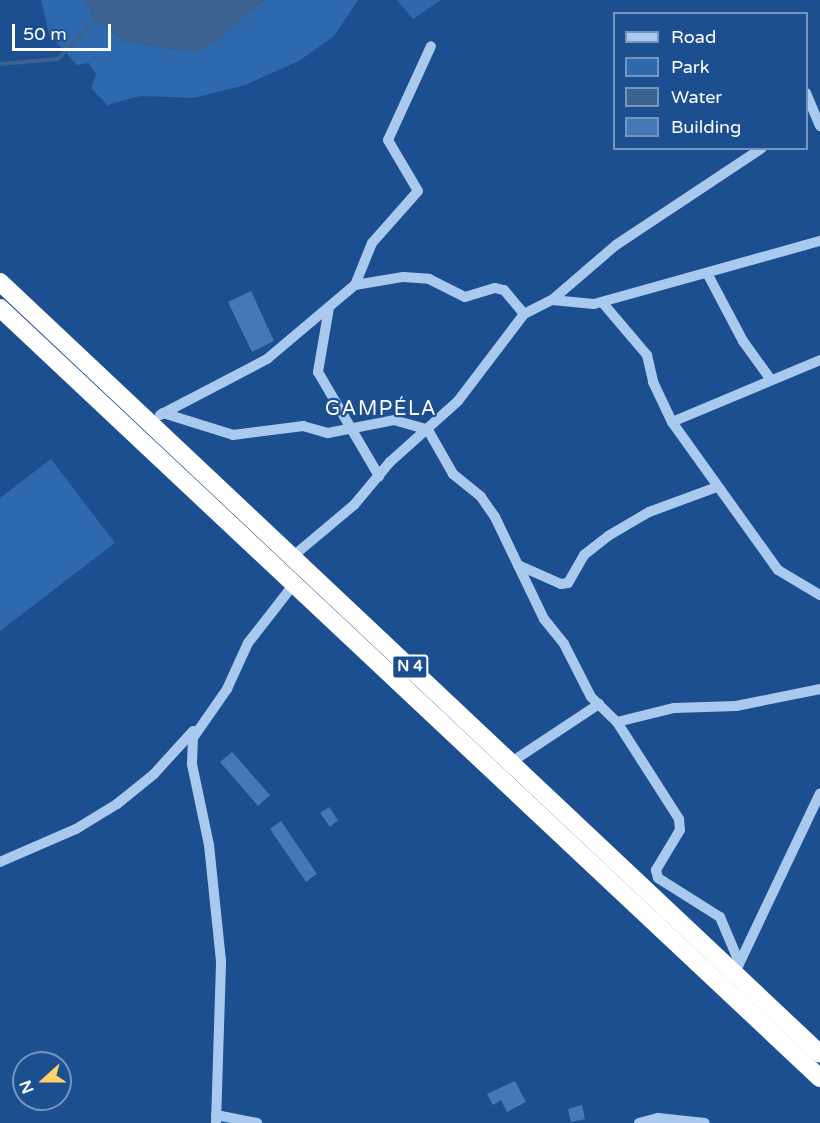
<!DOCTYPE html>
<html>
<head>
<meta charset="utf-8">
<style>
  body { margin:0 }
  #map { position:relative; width:820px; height:1123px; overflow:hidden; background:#1b4f8f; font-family:"Varela Round",sans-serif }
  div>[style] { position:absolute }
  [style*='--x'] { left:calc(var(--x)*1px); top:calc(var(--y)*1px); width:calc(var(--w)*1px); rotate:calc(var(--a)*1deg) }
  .green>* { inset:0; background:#2e69ad }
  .water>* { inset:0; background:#3c6290 }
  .stream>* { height:4px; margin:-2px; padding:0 2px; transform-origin:2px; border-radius:2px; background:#3c6290 }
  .building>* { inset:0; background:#4478b7 }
  .minor>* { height:10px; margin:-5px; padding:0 5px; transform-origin:5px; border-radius:5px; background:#a9c9ee }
  .highway>* { height:18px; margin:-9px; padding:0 9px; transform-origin:9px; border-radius:9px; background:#fff }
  span { translate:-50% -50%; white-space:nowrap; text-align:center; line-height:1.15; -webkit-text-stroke:4.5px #1b4f8f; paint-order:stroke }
  .shield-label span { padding:2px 4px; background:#1b4f8f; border:2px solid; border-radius:4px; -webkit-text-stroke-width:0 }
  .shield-label { font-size:15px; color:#fff; font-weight:700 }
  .quarter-label { font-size:20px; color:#fff; letter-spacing:1.5px }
  .legend { position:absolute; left:613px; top:12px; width:195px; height:138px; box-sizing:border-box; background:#1b4f8f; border:2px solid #7695bc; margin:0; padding:8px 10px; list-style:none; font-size:18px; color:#fff }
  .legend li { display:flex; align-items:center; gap:12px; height:30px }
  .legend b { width:30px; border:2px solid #7695bc }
  .north { position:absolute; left:12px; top:1051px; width:60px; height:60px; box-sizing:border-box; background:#1b4f8f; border:2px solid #7695bc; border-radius:50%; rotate:249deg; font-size:16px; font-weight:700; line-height:24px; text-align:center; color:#fff }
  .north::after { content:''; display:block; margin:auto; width:21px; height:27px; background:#ffd166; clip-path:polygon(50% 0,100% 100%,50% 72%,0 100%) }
  .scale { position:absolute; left:12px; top:24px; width:99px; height:27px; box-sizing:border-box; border:3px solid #fff; border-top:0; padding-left:8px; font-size:18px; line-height:21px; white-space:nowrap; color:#fff; -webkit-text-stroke:4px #1b4f8f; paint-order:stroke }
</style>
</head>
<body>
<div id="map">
  <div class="green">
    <i style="clip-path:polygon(41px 0,86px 0,95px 19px,126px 42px,194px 52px,264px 0,358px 0,334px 36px,299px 61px,245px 85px,194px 98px,140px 96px,107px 105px,91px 88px,96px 74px,89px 63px,77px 65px,49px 34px)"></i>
    <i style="clip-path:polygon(397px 0,441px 0,413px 19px)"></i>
    <i style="clip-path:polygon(51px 459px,115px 543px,0 631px,0 498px)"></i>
  </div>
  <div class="water">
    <i style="clip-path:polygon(86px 0,263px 0,212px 45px,194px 52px,126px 42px,95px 19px)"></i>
  </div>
  <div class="stream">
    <i style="--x:0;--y:64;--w:58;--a:-4.9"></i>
    <i style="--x:58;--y:59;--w:54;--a:-47.2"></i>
  </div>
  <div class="building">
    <i style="clip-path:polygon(251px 291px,274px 341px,252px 352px,228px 302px)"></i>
    <i style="clip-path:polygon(232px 752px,270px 795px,258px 806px,220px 762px)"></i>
    <i style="clip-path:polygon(329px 807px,338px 820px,330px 827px,320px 813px)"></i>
    <i style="clip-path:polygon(281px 821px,317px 874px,306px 882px,270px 829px)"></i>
    <i style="clip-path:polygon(515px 1081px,526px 1102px,507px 1112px,501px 1100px,493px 1105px,487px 1094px)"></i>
    <i style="clip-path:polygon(582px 1105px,585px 1119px,571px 1122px,568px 1109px)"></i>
  </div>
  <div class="minor">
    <i style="--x:806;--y:93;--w:36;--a:67"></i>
    <i style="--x:707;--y:273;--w:77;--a:62.1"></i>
    <i style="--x:743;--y:341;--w:48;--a:54.3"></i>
    <i style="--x:355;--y:285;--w:49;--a:-9.5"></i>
    <i style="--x:403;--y:277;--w:26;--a:4"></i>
    <i style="--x:429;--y:279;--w:40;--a:26.6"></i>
    <i style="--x:465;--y:297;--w:31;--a:-17"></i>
    <i style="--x:495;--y:288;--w:9;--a:13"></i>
    <i style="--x:504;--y:290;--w:31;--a:50"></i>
    <i style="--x:552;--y:300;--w:84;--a:-40.7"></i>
    <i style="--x:616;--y:245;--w:175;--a:-33.6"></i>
    <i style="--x:602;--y:302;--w:70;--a:49.7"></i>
    <i style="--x:647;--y:355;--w:28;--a:77"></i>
    <i style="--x:653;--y:382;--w:44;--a:64.6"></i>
    <i style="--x:672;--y:422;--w:182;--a:54.4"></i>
    <i style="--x:778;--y:570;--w:49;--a:30.8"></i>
    <i style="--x:329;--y:308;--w:65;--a:99.8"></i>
    <i style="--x:318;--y:372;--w:121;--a:59.6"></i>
    <i style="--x:163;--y:413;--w:73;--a:17.4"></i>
    <i style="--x:233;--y:435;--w:71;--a:-7.3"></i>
    <i style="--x:303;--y:426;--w:26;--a:16"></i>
    <i style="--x:328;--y:433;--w:67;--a:-11.1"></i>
    <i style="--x:394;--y:420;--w:35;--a:16"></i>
    <i style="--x:428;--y:430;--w:51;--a:60.4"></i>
    <i style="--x:453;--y:474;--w:36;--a:39"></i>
    <i style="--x:481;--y:497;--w:24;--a:55"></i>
    <i style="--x:495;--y:517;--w:53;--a:64.4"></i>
    <i style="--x:518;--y:565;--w:47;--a:23.8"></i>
    <i style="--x:561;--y:584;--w:7;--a:-8"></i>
    <i style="--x:568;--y:583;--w:32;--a:-60"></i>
    <i style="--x:584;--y:555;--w:31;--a:-38"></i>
    <i style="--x:608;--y:536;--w:48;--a:-30.3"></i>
    <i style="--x:649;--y:512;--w:72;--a:-20.2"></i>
    <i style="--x:160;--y:415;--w:121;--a:-27.6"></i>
    <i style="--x:267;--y:359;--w:115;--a:-40.1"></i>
    <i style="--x:355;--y:285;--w:45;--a:-68"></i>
    <i style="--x:372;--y:243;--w:69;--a:-48.5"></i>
    <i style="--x:418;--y:191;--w:59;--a:-120.5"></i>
    <i style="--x:388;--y:140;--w:103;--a:-65.4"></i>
    <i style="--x:672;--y:422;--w:160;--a:-22.7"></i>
    <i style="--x:292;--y:557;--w:81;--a:-40"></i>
    <i style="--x:354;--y:505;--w:56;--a:-50.1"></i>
    <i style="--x:390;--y:462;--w:91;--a:-41.9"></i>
    <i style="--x:458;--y:401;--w:109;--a:-52.8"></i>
    <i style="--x:524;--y:314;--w:31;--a:-27"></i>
    <i style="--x:552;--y:300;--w:42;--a:5.4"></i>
    <i style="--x:594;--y:304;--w:235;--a:-15.6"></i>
    <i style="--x:518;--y:565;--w:60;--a:64.3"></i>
    <i style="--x:544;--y:619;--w:32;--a:51"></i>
    <i style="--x:564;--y:644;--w:59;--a:63"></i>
    <i style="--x:591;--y:697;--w:36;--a:44"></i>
    <i style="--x:617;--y:722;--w:115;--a:57.4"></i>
    <i style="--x:679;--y:819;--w:11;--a:85"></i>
    <i style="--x:680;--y:830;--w:47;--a:121"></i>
    <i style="--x:656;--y:870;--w:8;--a:76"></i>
    <i style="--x:658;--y:878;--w:73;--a:32.2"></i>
    <i style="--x:720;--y:917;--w:49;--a:67.1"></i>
    <i style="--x:617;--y:722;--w:59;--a:-13.8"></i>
    <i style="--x:674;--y:708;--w:62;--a:-1.8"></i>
    <i style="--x:736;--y:706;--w:86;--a:-11.4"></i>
    <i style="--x:510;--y:763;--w:107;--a:-33.5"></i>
    <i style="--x:0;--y:862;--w:83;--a:-23.5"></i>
    <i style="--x:76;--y:829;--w:48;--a:-31.4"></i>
    <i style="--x:117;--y:804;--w:48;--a:-39"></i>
    <i style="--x:154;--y:774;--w:58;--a:-47.8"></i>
    <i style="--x:738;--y:966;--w:191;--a:-64.6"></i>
    <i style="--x:216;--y:1115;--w:42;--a:11"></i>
    <i style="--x:216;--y:1123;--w:162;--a:-88.2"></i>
    <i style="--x:221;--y:961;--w:117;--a:-95.9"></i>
    <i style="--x:209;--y:845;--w:83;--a:-101.9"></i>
    <i style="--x:192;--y:764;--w:26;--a:-88"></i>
    <i style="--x:193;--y:738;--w:60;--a:-55.2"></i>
    <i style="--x:227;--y:689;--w:51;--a:-65.5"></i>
    <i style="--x:248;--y:643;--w:75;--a:-52.1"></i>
    <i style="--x:639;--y:1123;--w:20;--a:-15"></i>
    <i style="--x:658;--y:1118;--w:47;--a:6.1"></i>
  </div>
  <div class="highway">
    <i style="--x:0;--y:282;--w:1126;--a:43.27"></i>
    <i style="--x:0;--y:308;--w:1125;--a:43.2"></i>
  </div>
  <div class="shield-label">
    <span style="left:410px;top:667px">N 4</span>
  </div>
  <div class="quarter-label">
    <span style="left:381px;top:409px">GAMPÉLA</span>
  </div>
  <ul class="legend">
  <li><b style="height:8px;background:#a9c9ee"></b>Road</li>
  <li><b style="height:16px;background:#2e69ad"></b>Park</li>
  <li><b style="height:16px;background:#3c6290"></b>Water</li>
  <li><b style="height:16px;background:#4478b7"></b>Building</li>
  </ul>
  <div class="north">N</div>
  <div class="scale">50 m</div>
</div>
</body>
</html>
